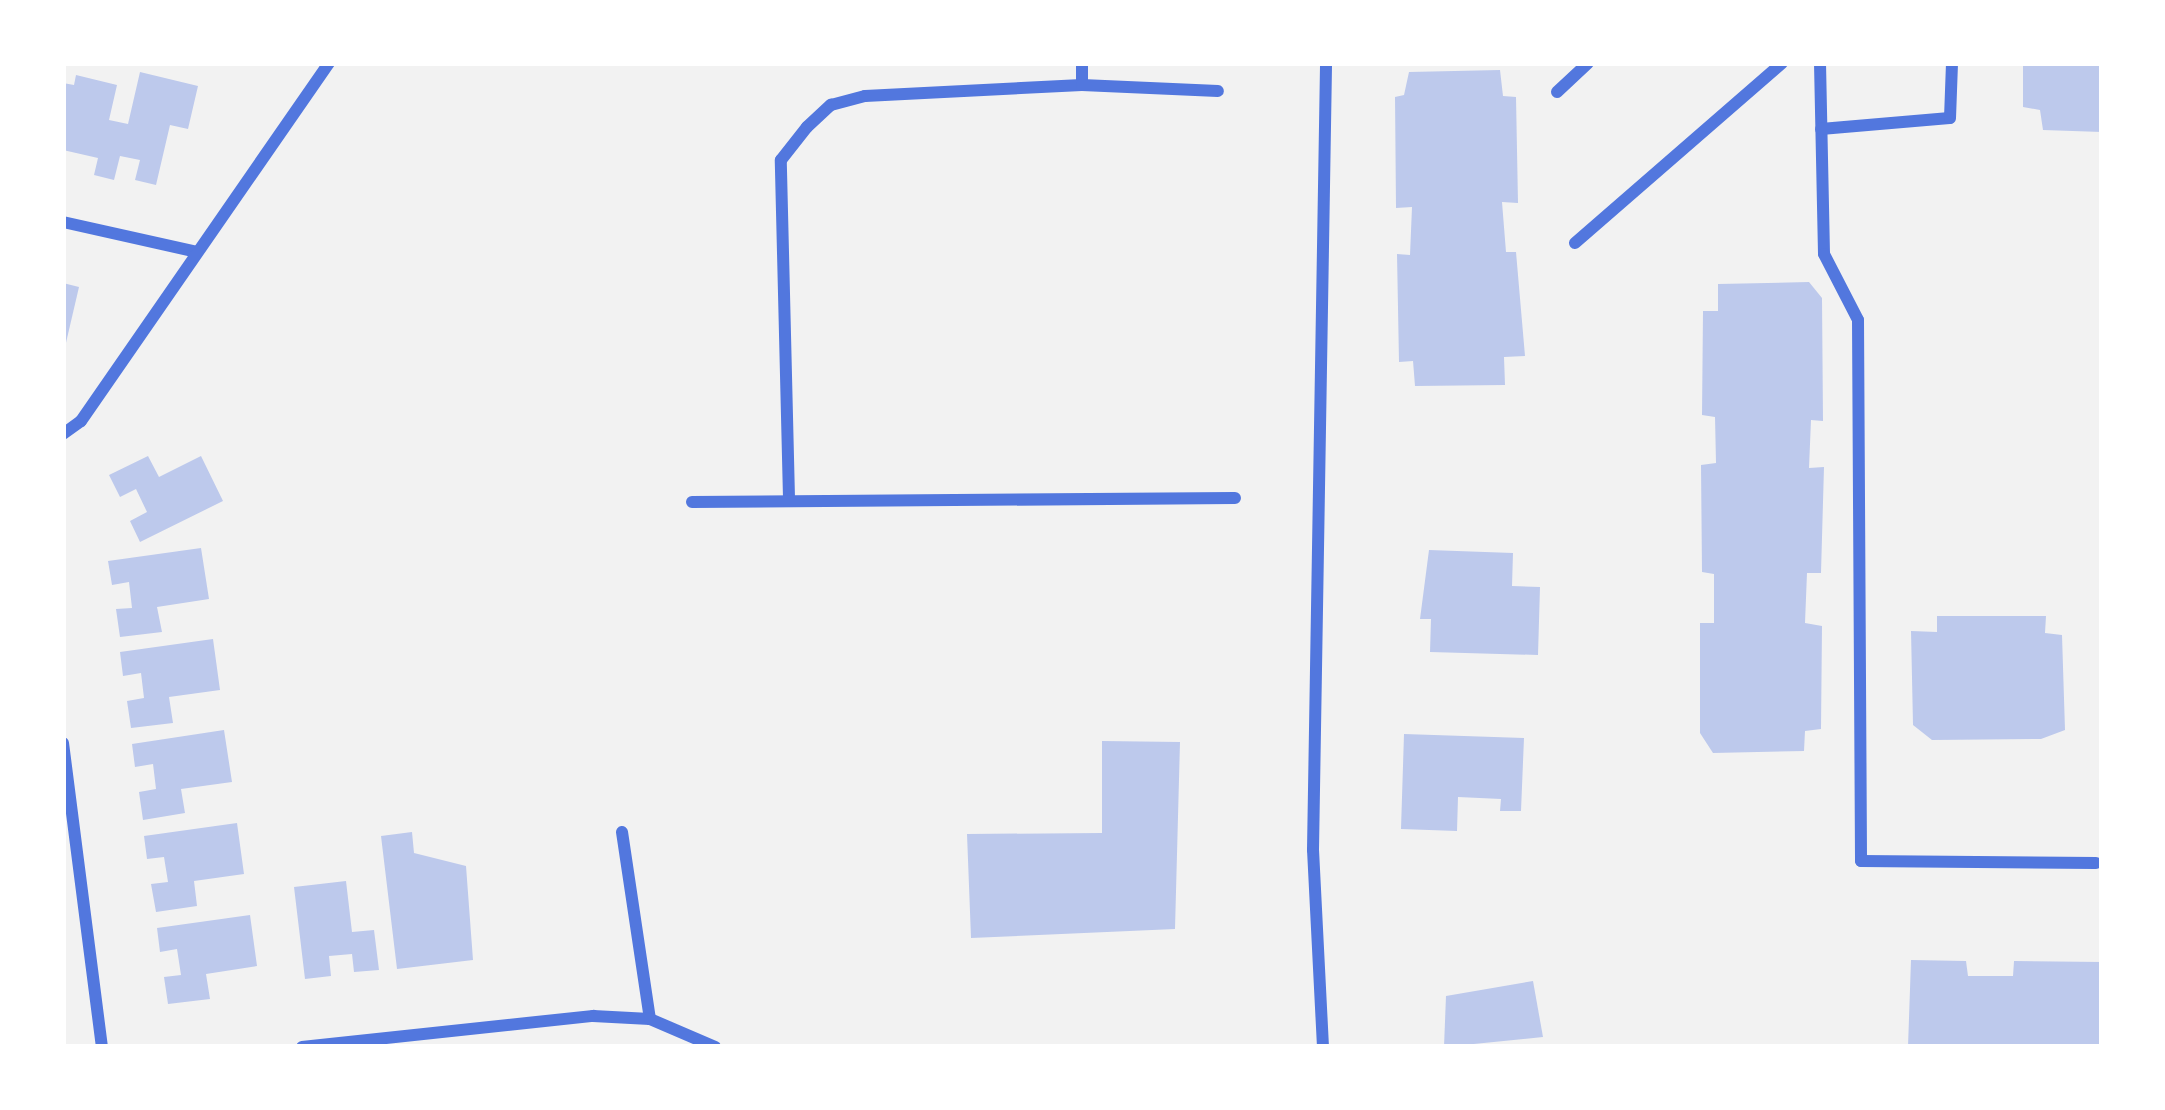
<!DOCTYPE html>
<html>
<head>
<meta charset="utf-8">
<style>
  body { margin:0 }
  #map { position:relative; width:2165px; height:1110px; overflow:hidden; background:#f2f2f2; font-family:Literata,serif }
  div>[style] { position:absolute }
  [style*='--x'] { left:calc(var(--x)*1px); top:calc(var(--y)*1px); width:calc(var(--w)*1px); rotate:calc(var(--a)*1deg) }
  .building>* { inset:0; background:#bdc9ec }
  .minor>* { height:12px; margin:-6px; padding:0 6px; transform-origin:6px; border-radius:6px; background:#5277de }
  span { translate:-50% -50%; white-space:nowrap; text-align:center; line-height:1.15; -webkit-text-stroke:12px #fff; paint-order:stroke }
  .frame { position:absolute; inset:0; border:66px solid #fff; pointer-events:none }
</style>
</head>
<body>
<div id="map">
  <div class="building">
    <i style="clip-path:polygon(2023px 63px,2102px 63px,2102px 132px,2043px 130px,2040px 110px,2023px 107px)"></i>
    <i style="clip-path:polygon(1500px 70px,1503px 96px,1516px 97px,1518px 203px,1502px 202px,1506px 252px,1516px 252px,1525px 356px,1504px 357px,1505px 385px,1415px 386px,1413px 361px,1399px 362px,1397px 254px,1410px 255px,1412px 207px,1396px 208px,1395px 97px,1404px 95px,1409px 72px)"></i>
    <i style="clip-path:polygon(140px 72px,198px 86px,188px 129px,170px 125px,156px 185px,135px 180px,140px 160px,120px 156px,114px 180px,94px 175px,98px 158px,63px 150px,63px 83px,74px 85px,76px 75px,117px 85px,109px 120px,128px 124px)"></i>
    <i style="clip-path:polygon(1809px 282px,1822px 298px,1823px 421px,1811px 420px,1809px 468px,1824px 467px,1821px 573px,1807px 573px,1805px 623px,1822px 626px,1821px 729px,1805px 731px,1804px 751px,1713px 753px,1700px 733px,1700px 623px,1714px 623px,1714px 574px,1702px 572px,1701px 465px,1716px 463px,1715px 417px,1702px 415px,1703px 311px,1718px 311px,1718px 284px)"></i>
    <i style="clip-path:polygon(63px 283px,79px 287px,65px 347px,63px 347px)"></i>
    <i style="clip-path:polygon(148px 456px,159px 477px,201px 456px,223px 501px,140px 542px,130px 521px,147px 512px,136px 489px,120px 497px,109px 475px)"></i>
    <i style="clip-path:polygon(201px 548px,209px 599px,157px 607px,162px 632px,120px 637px,116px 609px,132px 608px,129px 582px,112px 585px,108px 561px)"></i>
    <i style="clip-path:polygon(1429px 550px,1513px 553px,1512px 586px,1540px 587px,1538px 655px,1430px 652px,1431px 619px,1420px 619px)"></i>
    <i style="clip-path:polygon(1937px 616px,2046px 616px,2045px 633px,2062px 635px,2065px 730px,2041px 739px,1932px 740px,1913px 725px,1911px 631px,1937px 632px)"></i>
    <i style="clip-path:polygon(213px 639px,220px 690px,169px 697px,173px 723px,131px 728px,127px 701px,144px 698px,141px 673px,123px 676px,120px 652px)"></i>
    <i style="clip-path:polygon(224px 730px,232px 782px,181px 789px,185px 813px,143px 820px,139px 792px,156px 789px,153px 764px,135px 767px,132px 744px)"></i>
    <i style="clip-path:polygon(1404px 734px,1524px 738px,1521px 811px,1500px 811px,1501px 799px,1458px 797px,1457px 831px,1401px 829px)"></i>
    <i style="clip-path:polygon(1102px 741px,1180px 742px,1175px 929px,971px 938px,967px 834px,1102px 833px)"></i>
    <i style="clip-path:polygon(237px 823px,244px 874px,194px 881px,197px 906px,156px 912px,151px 884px,168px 882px,164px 857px,147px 859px,144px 836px)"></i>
    <i style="clip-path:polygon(412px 832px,414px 853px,466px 866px,473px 960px,397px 969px,381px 836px)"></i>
    <i style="clip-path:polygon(346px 881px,352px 932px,374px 930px,379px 970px,354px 972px,352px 954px,329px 956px,331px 976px,305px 979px,294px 887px)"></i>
    <i style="clip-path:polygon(250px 915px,257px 966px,206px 974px,210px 999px,168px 1004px,164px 977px,181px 975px,177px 949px,160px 952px,157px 928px)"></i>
    <i style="clip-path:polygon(1911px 960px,1966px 961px,1968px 976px,2013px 976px,2014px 961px,2102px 962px,2102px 1047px,1908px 1047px)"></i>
    <i style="clip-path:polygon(1533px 981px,1543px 1037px,1444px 1047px,1446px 996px)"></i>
  </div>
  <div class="minor">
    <i style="--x:1082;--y:63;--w:22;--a:90"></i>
    <i style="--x:1820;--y:63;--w:191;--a:88.8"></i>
    <i style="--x:1824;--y:254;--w:74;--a:62.7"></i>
    <i style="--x:1858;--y:320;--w:541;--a:89.68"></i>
    <i style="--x:1861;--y:861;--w:235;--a:0.5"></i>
    <i style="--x:1557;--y:92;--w:42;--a:-43.1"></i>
    <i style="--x:1821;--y:129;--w:129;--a:-4.9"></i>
    <i style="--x:1950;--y:118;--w:55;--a:-87.9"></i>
    <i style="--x:63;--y:222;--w:137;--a:12.6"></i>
    <i style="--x:1575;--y:243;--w:274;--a:-41"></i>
    <i style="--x:63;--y:434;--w:22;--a:-36"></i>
    <i style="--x:81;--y:421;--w:436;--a:-55.3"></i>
    <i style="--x:789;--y:498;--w:338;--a:-91.4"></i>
    <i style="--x:781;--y:160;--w:42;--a:-51.8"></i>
    <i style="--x:807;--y:127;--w:33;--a:-43"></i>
    <i style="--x:831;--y:105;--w:35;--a:-15"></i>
    <i style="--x:865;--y:96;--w:217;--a:-2.9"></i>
    <i style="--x:1082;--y:85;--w:136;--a:2.5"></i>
    <i style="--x:692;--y:502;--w:543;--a:-0.42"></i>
    <i style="--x:63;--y:743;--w:306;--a:82.7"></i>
    <i style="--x:622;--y:832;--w:189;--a:81.5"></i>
    <i style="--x:302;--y:1047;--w:293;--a:-6.1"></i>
    <i style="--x:593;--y:1016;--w:57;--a:3"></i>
    <i style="--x:650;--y:1019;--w:71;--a:23.3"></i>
    <i style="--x:1323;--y:1047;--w:197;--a:-92.9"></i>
    <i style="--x:1313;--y:850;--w:787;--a:-89.05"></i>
  </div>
  <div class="frame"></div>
</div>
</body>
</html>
